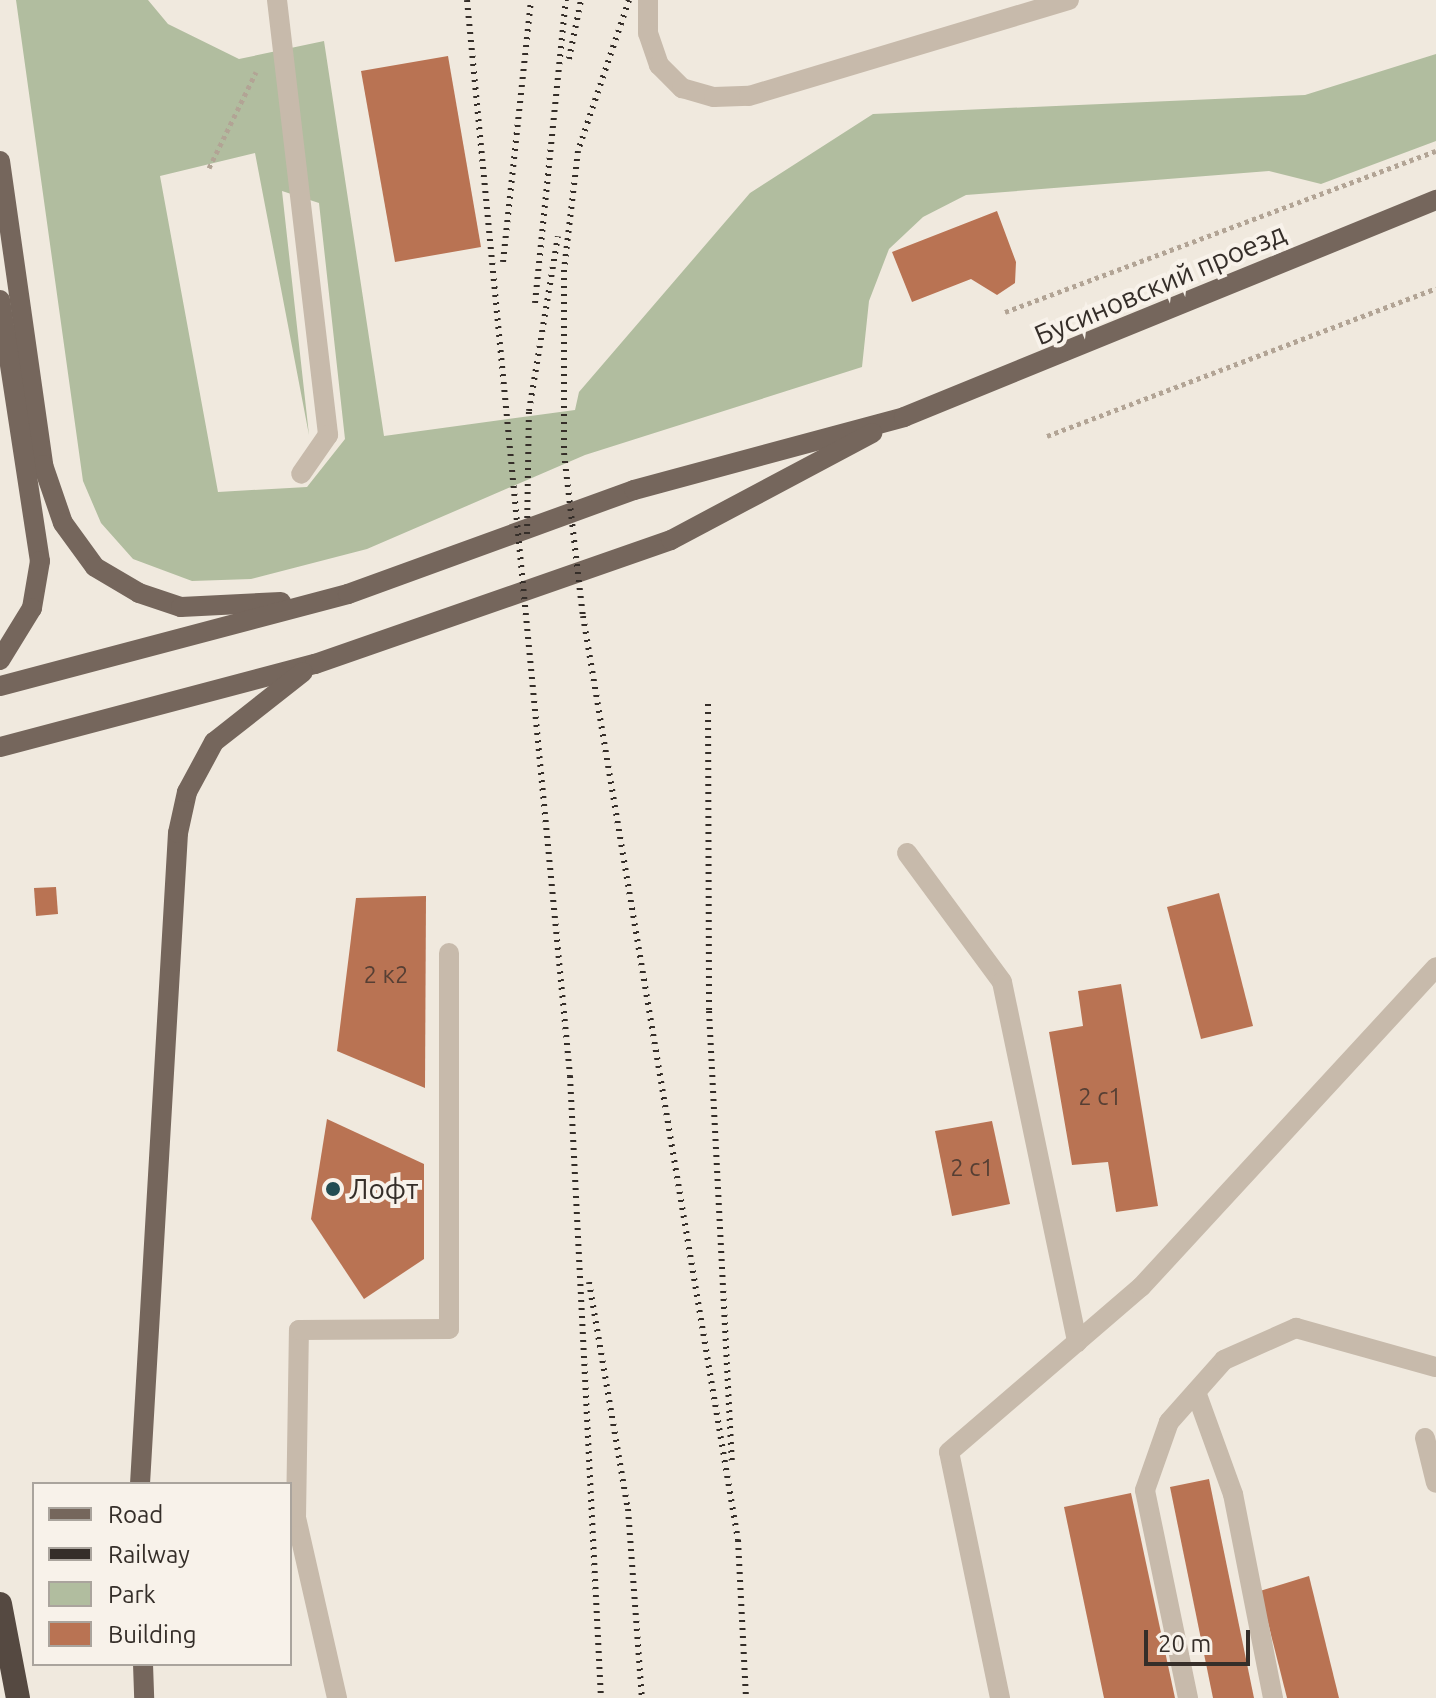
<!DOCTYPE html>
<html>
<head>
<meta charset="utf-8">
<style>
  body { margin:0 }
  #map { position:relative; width:1436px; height:1698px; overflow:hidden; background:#f0e9de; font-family:Ubuntu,sans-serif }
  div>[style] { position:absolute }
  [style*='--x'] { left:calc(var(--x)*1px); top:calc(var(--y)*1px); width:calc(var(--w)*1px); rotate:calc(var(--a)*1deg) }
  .green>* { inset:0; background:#b1bd9f }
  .building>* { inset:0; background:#b97353 }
  .path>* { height:5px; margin-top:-2.5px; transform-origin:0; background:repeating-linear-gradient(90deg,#b2a495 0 4px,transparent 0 8px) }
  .minor>* { height:20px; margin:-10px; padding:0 10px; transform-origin:10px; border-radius:10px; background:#c7baab }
  .major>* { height:20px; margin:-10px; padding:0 10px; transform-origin:10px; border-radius:10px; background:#75665c }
  .highway>* { height:24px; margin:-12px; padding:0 12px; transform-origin:12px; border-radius:12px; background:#554941 }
  .rail>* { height:6px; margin-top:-3px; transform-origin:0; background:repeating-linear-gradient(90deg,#352e29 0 2px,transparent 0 8px) }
  .dots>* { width:22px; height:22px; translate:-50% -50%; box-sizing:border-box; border:4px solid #f8f2ea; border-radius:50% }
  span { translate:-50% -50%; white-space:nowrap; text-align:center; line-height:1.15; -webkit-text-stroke:8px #f8f2ea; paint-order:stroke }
  .number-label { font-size:24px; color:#563f34 }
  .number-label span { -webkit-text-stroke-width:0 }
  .street-label { font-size:28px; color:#352e29 }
  .poi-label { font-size:28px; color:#352e29 }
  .left { translate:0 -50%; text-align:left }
  .legend { position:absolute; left:32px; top:1482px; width:260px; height:184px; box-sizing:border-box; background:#f8f2ea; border:2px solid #aaa49d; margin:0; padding:10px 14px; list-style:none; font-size:24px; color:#352e29 }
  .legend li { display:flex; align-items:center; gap:16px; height:40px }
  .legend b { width:40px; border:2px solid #aaa49d }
  .scale { position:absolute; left:1144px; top:1630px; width:106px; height:36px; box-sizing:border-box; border:4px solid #352e29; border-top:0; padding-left:10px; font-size:24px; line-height:28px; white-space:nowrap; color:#352e29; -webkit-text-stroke:6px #f8f2ea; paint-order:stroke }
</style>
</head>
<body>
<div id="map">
  <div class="green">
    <i style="clip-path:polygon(evenodd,16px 0,148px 0,168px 24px,239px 59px,324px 41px,384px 436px,575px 410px,579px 392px,750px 193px,873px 114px,1305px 95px,1436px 54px,1436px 141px,1321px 184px,1269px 171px,966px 195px,923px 217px,889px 249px,869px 301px,862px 367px,585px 455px,367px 549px,251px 579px,192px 581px,133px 559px,101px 523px,83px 481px,16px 0,255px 153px,309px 435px,282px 191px,319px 203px,345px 439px,307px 487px,218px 492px,160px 176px,255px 153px)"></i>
  </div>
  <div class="building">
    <i style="clip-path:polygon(448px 56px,481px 247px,395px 262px,361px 71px)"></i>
    <i style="clip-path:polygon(997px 211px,1016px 262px,1015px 283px,997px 295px,971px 279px,912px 302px,892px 252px)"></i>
    <i style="clip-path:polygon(56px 887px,58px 914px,36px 916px,34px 888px)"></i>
    <i style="clip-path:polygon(1219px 893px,1253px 1026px,1201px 1039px,1167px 907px)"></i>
    <i style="clip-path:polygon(426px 896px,425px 1088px,337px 1051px,356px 898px)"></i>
    <i style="clip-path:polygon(1121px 984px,1158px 1206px,1116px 1212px,1108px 1162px,1072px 1165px,1049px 1032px,1083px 1026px,1078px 991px)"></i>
    <i style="clip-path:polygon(327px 1119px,424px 1164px,424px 1259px,364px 1299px,311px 1219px)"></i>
    <i style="clip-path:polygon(992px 1121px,1010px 1204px,952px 1216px,935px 1131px)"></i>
    <i style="clip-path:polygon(1209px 1479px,1254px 1698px,1213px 1698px,1170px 1487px)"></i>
    <i style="clip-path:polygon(1131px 1493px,1175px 1698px,1104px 1698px,1064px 1507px)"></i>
    <i style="clip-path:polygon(1309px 1576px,1339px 1698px,1287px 1698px,1260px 1591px)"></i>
  </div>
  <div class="path">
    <i style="--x:209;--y:168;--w:107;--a:-63.9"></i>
    <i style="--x:1005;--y:312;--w:460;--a:-20.5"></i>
    <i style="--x:1047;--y:436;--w:416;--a:-20.8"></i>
  </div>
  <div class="minor">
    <i style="--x:277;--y:0;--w:438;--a:83.3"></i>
    <i style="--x:328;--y:435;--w:47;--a:124.7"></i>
    <i style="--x:648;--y:0;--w:33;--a:90"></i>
    <i style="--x:648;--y:33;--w:34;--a:71"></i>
    <i style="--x:659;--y:65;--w:33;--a:45"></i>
    <i style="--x:682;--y:88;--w:33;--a:16"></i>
    <i style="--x:714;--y:97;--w:35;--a:-2"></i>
    <i style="--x:749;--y:96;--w:334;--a:-16.7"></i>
    <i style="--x:907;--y:853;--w:160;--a:53.6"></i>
    <i style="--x:1002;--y:982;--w:368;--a:78.2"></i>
    <i style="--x:1196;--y:1392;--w:109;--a:70.1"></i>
    <i style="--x:1233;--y:1494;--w:208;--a:78.9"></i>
    <i style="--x:1425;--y:1438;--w:46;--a:76.3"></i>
    <i style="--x:337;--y:1698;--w:186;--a:-102.8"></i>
    <i style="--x:296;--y:1517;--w:187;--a:-89.1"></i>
    <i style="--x:299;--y:1330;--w:150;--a:-0.4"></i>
    <i style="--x:449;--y:1329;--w:376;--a:-90"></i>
    <i style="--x:1000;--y:1698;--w:251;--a:-101.7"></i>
    <i style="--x:949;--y:1452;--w:253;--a:-40.7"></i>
    <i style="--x:1141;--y:1287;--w:435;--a:-47.3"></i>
    <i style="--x:1188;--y:1698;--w:212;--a:-101.7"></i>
    <i style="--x:1145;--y:1490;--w:72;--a:-70.6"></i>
    <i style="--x:1169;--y:1422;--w:83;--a:-48.4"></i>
    <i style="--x:1224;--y:1360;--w:79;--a:-24"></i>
    <i style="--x:1296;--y:1328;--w:145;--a:15.6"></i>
  </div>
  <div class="major">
    <i style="--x:0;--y:161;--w:307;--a:81.9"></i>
    <i style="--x:43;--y:465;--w:61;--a:71"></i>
    <i style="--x:63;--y:523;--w:54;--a:54"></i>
    <i style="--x:95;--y:567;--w:51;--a:30.6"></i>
    <i style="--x:139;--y:593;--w:44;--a:18.4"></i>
    <i style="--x:181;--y:607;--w:100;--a:-2.9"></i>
    <i style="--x:0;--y:300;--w:264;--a:81.3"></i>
    <i style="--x:40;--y:561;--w:48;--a:99.7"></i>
    <i style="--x:32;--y:608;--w:61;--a:121.6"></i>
    <i style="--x:0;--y:686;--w:360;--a:-14.8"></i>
    <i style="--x:348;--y:594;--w:304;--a:-20"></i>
    <i style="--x:634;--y:490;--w:280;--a:-15.1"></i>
    <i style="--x:904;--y:417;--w:575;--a:-22.19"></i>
    <i style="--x:0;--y:747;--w:326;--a:-14.8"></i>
    <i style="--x:315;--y:664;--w:377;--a:-19.2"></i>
    <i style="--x:671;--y:540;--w:228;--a:-28"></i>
    <i style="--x:140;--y:1484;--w:652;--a:-86.66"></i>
    <i style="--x:178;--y:833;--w:42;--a:-77.6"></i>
    <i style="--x:187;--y:792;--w:57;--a:-61.6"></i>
    <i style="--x:214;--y:742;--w:113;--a:-38.2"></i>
    <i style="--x:143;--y:1664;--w:34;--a:88"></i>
  </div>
  <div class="highway">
    <i style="--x:0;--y:1604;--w:96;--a:79.2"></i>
  </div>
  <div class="rail">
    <i style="--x:467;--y:0;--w:1081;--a:84.53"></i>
    <i style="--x:570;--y:1076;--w:623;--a:87.15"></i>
    <i style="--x:629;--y:0;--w:159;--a:108.7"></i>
    <i style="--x:578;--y:151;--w:120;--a:96.7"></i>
    <i style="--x:564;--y:270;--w:183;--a:90"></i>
    <i style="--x:564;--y:453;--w:164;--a:83.4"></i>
    <i style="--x:583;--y:616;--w:937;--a:80.48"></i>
    <i style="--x:738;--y:1540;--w:158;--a:87.1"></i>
    <i style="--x:569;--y:59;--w:60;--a:-78.5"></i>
    <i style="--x:503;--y:262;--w:263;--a:-83.9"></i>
    <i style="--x:535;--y:303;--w:305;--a:-84.2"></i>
    <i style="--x:527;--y:534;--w:123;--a:-89.1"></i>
    <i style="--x:529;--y:411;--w:177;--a:-80.6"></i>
    <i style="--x:708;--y:704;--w:307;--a:89.8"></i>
    <i style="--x:709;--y:1011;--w:450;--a:87.1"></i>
    <i style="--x:589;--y:1282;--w:230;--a:80.3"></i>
    <i style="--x:628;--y:1509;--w:190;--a:85.8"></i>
  </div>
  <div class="dots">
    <i style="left:333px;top:1189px;background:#234c52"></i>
  </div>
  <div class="number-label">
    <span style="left:386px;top:975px">2 к2</span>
    <span style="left:1100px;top:1097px">2 с1</span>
    <span style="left:972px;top:1168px">2 с1</span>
  </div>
  <div class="street-label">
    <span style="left:1160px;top:284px;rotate:-23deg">Бусиновский проезд</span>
  </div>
  <div class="poi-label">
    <span class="left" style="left:349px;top:1189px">Лофт</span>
  </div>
  <ul class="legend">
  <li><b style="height:10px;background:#75665c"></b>Road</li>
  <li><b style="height:10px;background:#352e29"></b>Railway</li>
  <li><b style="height:22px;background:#b1bd9f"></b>Park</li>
  <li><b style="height:22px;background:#b97353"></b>Building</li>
  </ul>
  <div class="scale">20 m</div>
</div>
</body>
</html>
